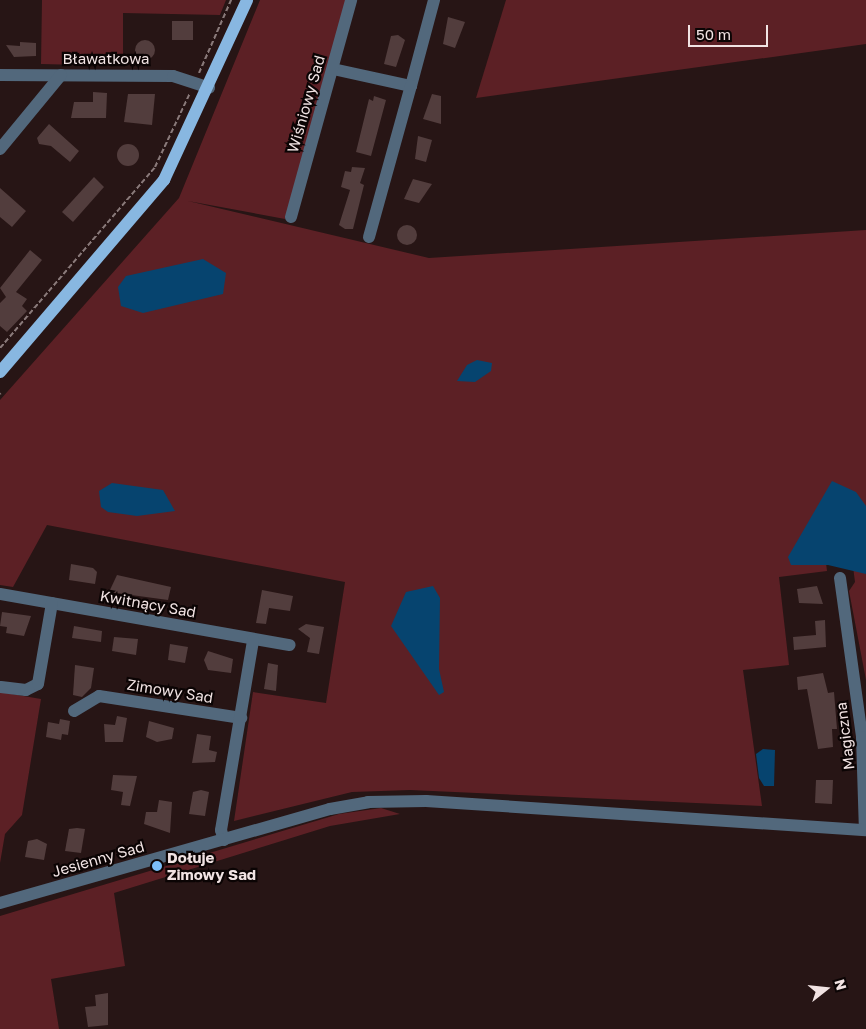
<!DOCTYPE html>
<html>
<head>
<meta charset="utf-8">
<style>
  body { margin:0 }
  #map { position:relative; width:866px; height:1029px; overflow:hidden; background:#271515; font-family:"Golos Text",sans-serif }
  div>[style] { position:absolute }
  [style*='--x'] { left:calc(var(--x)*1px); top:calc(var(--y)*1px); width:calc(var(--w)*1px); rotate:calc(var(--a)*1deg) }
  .green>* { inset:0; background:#5c2025 }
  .water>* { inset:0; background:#06446f }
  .building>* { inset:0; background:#523d3d }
  .round { border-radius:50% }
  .path>* { height:2px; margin-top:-1px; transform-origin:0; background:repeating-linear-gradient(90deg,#8a7a7a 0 5px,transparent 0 7.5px) }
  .minor>* { height:12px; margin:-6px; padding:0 6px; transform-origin:6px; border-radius:6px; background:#52687c }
  .major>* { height:12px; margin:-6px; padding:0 6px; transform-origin:6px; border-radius:6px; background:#88b7e1 }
  .dots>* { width:14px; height:14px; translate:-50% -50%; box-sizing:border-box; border:2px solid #0b0404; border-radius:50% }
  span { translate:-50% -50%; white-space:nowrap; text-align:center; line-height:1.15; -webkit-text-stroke:4.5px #0b0404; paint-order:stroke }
  .street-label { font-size:15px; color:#f1e3e3 }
  .poi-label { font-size:15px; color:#f1e3e3; font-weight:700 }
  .left { translate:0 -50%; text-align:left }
  .north { position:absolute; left:801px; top:964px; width:50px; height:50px; -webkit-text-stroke:4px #0b0404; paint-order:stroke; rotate:74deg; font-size:14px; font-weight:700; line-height:20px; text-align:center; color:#f1e3e3 }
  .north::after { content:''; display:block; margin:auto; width:18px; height:22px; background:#f1e3e3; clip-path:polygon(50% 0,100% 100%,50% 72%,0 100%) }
  .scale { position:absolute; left:688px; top:25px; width:80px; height:22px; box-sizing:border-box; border:2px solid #f1e3e3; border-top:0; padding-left:6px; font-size:15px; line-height:18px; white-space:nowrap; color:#f1e3e3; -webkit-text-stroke:4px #0b0404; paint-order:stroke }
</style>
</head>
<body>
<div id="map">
  <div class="green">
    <i style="clip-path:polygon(42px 0,226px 0,220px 15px,123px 13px,123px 66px,41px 64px)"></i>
    <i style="clip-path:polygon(260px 0,346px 0,285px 219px,188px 201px,429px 258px,866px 230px,866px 680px,849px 591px,855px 582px,852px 559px,826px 563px,827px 571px,779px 577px,789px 665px,743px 670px,762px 806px,410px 790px,352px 792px,234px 821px,253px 692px,326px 703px,345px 582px,47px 525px,13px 587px,0 585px,0 400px,179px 198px)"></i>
    <i style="clip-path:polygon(506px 0,866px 0,866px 44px,476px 98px)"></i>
    <i style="clip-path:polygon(0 692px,41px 699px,22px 815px,5px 834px,0 863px)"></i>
    <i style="clip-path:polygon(381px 808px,400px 814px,330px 826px,114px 893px,125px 966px,51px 979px,59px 1029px,0 1029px,0 916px,339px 814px)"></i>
  </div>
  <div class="water">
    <i style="clip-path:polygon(203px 259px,226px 273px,223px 294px,143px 313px,121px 306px,118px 287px,126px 276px)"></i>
    <i style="clip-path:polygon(477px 360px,492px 363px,491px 371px,475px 382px,457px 381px,467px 365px)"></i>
    <i style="clip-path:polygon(832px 481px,856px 492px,866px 506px,866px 574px,828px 565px,791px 565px,788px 557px)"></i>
    <i style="clip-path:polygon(112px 483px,163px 490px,175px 511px,137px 516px,108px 512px,101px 507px,99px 491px)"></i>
    <i style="clip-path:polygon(433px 586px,440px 598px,439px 669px,444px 692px,439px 695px,391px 626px,406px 592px)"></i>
    <i style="clip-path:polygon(763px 749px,775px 750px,774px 786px,764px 786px,759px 778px,756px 754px)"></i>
  </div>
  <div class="building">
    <i style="clip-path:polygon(448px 17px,465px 22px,455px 48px,443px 44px)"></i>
    <i style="clip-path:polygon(172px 21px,193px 21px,193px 40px,172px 40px)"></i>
    <i style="clip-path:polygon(398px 35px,405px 40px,396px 67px,384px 64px,391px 36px)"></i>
    <i class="round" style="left:135px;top:40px;width:20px;height:20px"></i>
    <i style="clip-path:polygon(20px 42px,36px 43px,36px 56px,14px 57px,6px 45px,20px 46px)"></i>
    <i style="clip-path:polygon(93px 92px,107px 93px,106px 118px,71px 118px,74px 102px,93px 102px)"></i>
    <i style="clip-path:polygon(128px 94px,155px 94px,152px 125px,124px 122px)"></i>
    <i style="clip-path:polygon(432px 94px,441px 96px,441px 124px,423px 119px)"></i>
    <i style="clip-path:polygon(374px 96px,386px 100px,371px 156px,356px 152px,369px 99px,373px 101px)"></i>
    <i style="clip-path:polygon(49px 124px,79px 151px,70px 162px,51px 146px,39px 144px,37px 138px)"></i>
    <i style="clip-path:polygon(418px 136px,432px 140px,426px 162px,415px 159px)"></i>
    <i class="round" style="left:117px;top:144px;width:22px;height:22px"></i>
    <i style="clip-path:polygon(352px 167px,365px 168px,360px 183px,364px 185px,353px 229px,345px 229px,339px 225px,350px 190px,341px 187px,345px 171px,351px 172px)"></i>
    <i style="clip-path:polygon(94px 177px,104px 187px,73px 222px,62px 212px)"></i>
    <i style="clip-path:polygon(413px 179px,432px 184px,419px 203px,404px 199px)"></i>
    <i style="clip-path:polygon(0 188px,26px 211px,12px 227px,0 217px)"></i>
    <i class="round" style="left:397px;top:225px;width:20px;height:20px"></i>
    <i style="clip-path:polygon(30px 250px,42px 260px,16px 292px,27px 299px,22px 306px,27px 311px,7px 332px,0 326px,0 303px,6px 297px,0 288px)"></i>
    <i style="clip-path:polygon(71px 564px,93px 568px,97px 572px,95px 584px,69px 580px)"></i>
    <i style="clip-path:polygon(117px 575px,171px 587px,168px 600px,109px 592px)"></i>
    <i style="clip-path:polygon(817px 586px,823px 604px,799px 603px,797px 589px)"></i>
    <i style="clip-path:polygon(262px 590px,293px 596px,290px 611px,269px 608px,266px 624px,256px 623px)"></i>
    <i style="clip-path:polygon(2px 612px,31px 616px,24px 636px,6px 633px,7px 627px,0 626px)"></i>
    <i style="clip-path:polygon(825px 620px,826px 647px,794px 650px,793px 637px,816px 635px,815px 621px)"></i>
    <i style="clip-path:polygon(306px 624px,324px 627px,319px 654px,307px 652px,310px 638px,298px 629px)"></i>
    <i style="clip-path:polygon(74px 626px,102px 631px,101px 642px,72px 638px)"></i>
    <i style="clip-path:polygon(114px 637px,138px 639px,136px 655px,112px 651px)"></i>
    <i style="clip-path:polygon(170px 644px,188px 647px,185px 663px,168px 660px)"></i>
    <i style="clip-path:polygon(208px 651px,233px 659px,231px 673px,208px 670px,204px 660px)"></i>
    <i style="clip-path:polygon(268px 663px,278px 665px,276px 691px,264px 689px)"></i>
    <i style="clip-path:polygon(75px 665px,94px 668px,91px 688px,82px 697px,73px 695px)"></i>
    <i style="clip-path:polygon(823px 673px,828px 693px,834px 692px,837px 729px,832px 729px,833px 747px,818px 749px,807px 689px,798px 690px,797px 677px)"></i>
    <i style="clip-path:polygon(117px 716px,127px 718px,123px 742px,105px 742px,104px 724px,115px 725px)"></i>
    <i style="clip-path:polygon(60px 719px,70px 721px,68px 735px,62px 734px,61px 740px,46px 737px,48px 722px,59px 724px)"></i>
    <i style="clip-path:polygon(149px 721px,174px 728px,172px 739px,157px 742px,146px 737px)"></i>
    <i style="clip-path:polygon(197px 734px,211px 736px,209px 750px,217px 752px,215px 762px,192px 763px)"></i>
    <i style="clip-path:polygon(113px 775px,137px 776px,130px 806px,121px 805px,123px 792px,111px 790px)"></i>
    <i style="clip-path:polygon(816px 780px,833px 780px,832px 804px,815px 803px)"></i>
    <i style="clip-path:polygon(201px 790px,209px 792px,205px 816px,189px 814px,193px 792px)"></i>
    <i style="clip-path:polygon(159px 800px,172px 802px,170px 833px,144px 824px,146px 812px,157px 812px)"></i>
    <i style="clip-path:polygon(77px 828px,85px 829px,81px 853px,65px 851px,69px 829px)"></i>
    <i style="clip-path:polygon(37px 839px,47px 844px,44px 860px,25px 857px,28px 841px)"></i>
    <i style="clip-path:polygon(108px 993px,108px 1025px,88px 1027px,85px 1007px,96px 1006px,95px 995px)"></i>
  </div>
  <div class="path">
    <i style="--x:199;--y:73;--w:80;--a:-66.3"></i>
    <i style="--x:0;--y:348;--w:238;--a:-49.4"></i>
    <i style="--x:155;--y:167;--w:82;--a:-64.7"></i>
    <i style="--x:0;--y:394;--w:1;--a:-45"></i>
  </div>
  <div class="minor">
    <i style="--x:333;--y:69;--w:80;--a:12.3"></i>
    <i style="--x:411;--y:86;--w:89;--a:-75"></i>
    <i style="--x:0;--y:75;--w:173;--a:0.3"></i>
    <i style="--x:173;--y:76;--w:38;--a:18"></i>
    <i style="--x:0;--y:149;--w:96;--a:-50.5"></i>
    <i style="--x:291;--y:217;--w:225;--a:-74.5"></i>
    <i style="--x:369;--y:237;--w:157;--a:-74.5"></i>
    <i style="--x:840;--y:578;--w:161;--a:82.1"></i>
    <i style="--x:862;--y:737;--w:93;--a:88.2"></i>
    <i style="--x:0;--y:594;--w:294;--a:10"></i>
    <i style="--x:1;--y:687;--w:25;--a:7"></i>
    <i style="--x:26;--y:690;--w:13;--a:-27"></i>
    <i style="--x:38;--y:684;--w:82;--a:-80.2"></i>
    <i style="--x:74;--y:711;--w:29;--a:-31"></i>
    <i style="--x:99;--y:696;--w:144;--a:8.8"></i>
    <i style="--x:224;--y:840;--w:10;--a:-107"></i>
    <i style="--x:221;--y:830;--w:193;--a:-80.4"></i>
    <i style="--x:0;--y:903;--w:343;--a:-15.9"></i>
    <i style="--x:330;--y:809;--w:39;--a:-10"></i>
    <i style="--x:368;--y:802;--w:58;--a:-1"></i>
    <i style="--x:426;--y:801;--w:441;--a:3.8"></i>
  </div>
  <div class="major">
    <i style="--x:0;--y:372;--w:253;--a:-49.5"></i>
    <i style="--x:164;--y:180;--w:198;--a:-65.2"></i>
  </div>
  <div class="dots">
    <i style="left:157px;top:866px;background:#7bbef8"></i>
  </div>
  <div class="street-label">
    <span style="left:106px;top:59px">Bławatkowa</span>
    <span style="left:306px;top:104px;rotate:-74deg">Wiśniowy Sad</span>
    <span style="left:148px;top:604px;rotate:10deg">Kwitnący Sad</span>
    <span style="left:170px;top:691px;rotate:9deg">Zimowy Sad</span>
    <span style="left:845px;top:736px;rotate:-97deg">Magiczna</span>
    <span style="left:98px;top:859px;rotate:-16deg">Jesienny Sad</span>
  </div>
  <div class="poi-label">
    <span class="left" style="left:167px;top:866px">Dołuje<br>Zimowy Sad</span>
  </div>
  <div class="north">N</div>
  <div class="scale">50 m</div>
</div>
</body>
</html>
